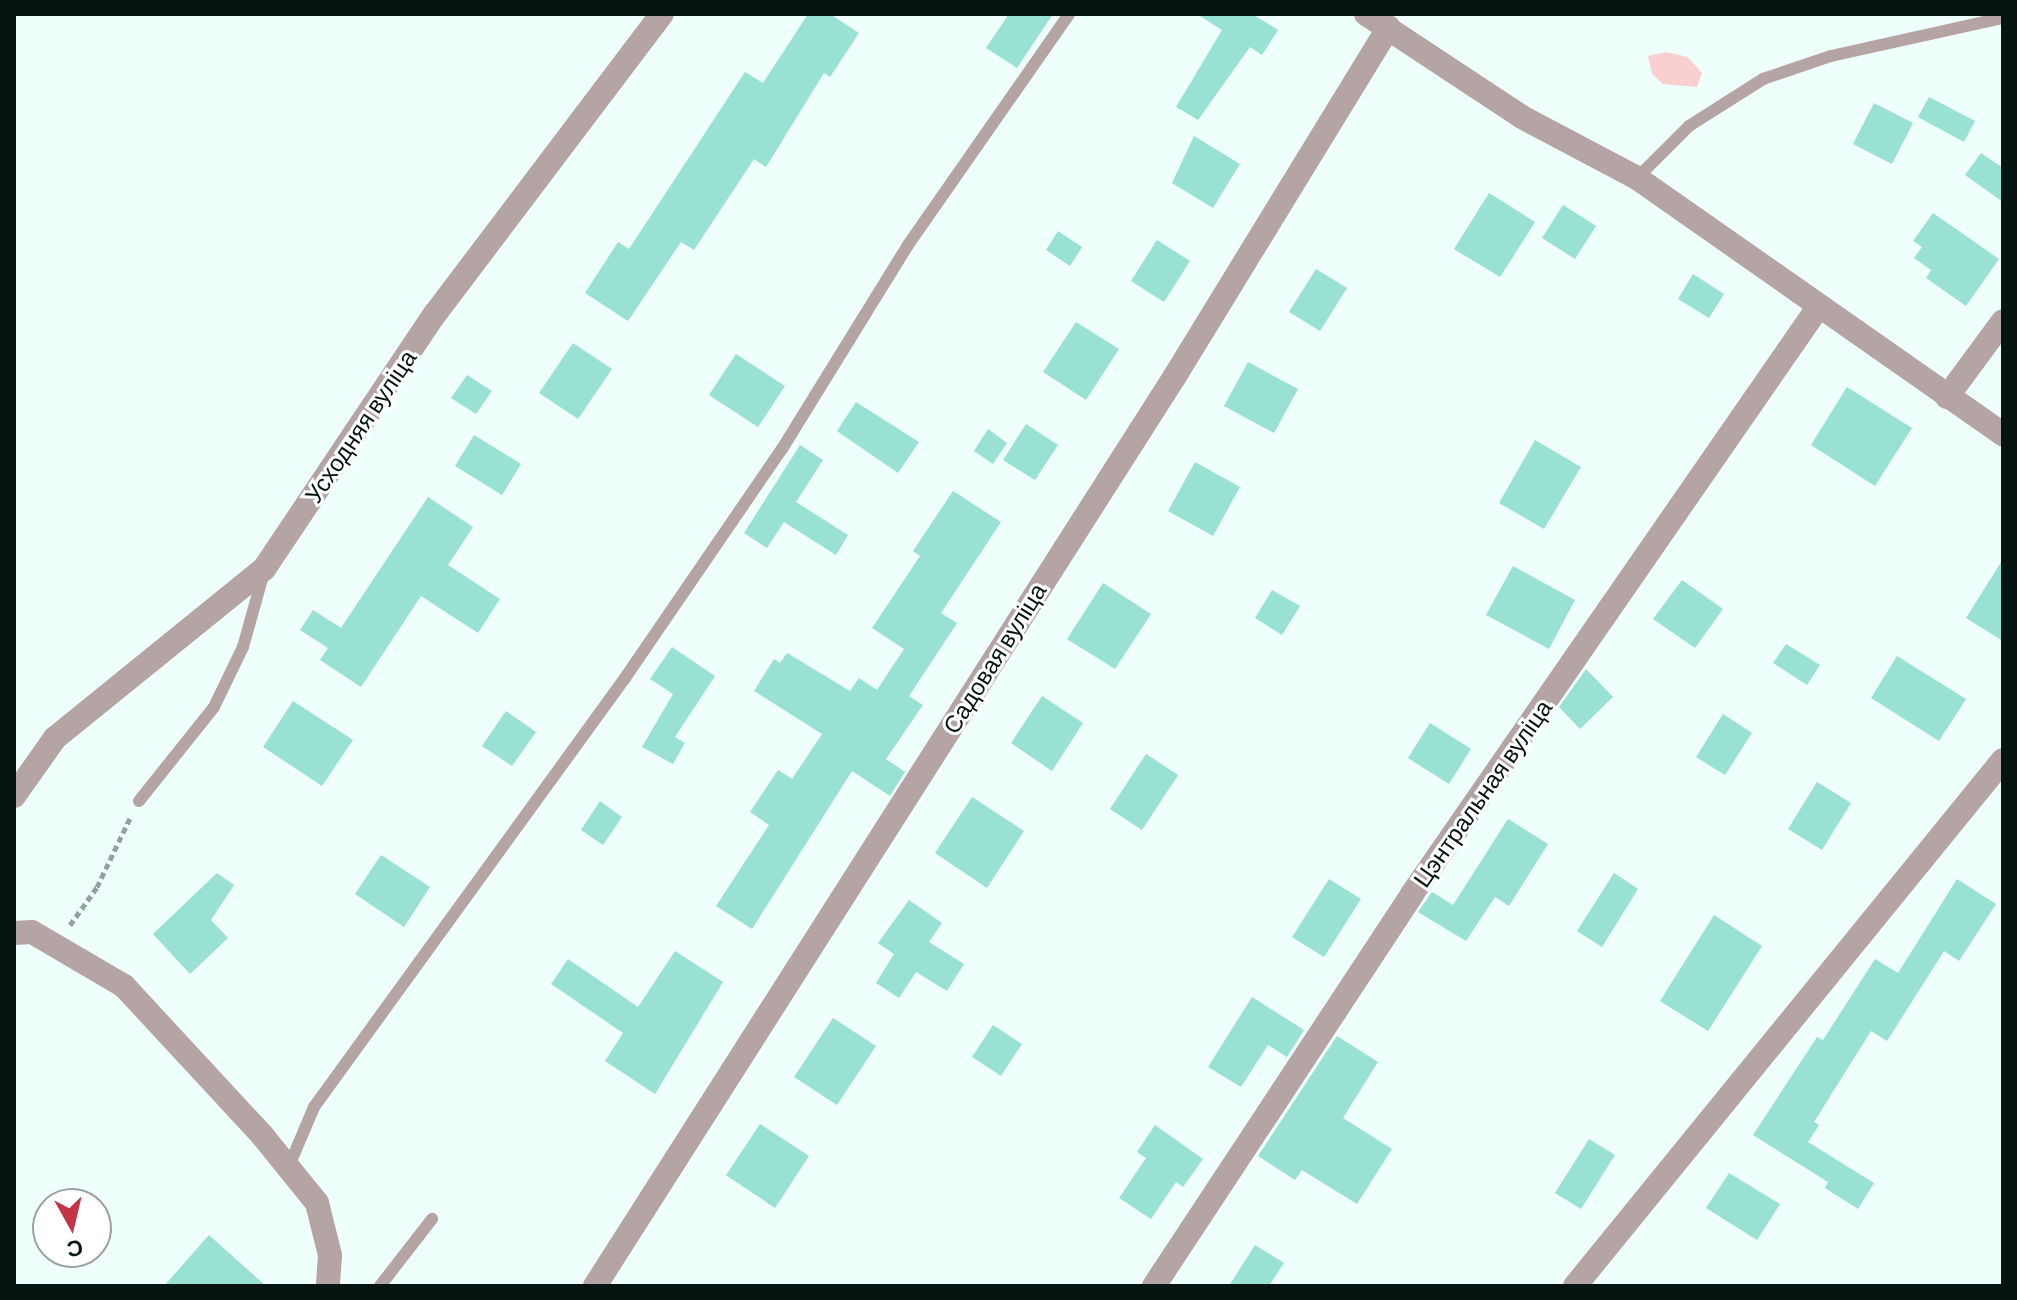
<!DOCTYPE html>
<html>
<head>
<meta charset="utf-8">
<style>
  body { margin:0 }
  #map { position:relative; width:2017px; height:1300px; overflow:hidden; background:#effffb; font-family:Barlow,sans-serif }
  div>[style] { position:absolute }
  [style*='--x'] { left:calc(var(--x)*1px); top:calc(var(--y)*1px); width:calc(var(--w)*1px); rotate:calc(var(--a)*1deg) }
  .green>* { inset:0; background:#f9d0cf }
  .building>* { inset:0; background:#99e1d2 }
  .path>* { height:5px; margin-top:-2.5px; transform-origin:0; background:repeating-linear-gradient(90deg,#92a19d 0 6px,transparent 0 10px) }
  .lane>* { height:12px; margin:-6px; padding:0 6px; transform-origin:6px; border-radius:6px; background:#b4a4a3 }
  .street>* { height:24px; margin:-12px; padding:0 12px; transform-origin:12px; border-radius:12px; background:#b4a4a3 }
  span { translate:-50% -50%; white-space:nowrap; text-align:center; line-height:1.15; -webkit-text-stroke:6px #fff; paint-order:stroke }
  .street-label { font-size:24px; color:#071512 }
  .frame { position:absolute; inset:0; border:16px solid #071512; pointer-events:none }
  .north { position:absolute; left:32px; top:1188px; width:80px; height:80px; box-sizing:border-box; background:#fff; border:2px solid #9ca1a0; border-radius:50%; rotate:172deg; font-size:22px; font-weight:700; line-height:32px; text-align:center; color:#071512 }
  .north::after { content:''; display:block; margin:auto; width:28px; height:36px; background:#c43446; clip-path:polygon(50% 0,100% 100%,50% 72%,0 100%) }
</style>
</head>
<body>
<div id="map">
  <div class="green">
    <i style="clip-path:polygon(1666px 52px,1688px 57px,1702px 73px,1697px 87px,1663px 84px,1652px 74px,1648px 56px)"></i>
  </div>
  <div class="building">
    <i style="clip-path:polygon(808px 14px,830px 14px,859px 33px,830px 77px,824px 73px,766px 167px,754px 159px,694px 250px,681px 242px,628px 321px,585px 293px,618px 242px,629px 249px,745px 72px,763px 83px)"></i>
    <i style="clip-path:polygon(1009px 14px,1053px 14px,1017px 68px,986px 48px)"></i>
    <i style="clip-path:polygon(1197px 14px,1252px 14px,1278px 30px,1262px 55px,1250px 47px,1198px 120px,1176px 107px,1222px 30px)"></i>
    <i style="clip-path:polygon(1929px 97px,1975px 121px,1964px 142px,1918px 117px)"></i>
    <i style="clip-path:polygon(1874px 103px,1913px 123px,1892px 164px,1853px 144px)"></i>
    <i style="clip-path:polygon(1194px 136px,1240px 164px,1213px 208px,1172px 183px)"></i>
    <i style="clip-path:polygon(1981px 153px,2003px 168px,2003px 202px,1965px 175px)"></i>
    <i style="clip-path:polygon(1489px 193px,1535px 222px,1500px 277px,1454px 249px)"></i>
    <i style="clip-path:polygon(1563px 205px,1596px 226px,1575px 259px,1542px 238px)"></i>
    <i style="clip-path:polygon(1933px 213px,1999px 259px,1966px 306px,1926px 278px,1931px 270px,1914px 258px,1922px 247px,1913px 241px)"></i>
    <i style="clip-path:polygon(1058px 231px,1082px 247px,1070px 266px,1046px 250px)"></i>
    <i style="clip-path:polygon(1157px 240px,1190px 261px,1164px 302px,1131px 281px)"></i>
    <i style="clip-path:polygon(1316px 269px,1347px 288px,1320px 331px,1289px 312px)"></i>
    <i style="clip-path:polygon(1693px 274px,1724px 294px,1709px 318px,1678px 299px)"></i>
    <i style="clip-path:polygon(1076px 322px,1119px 349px,1086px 400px,1043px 372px)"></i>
    <i style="clip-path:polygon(573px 343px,612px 369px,578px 419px,539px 393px)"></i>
    <i style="clip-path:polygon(736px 354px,785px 386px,758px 427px,709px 395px)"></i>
    <i style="clip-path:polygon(1248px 362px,1298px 389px,1274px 433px,1224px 406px)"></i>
    <i style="clip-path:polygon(467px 375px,492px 391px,476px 414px,451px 398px)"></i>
    <i style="clip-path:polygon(1847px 387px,1912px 428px,1875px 486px,1811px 445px)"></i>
    <i style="clip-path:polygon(856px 402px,919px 442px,898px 473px,837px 431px)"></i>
    <i style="clip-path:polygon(1026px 424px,1058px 445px,1035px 480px,1003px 460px)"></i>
    <i style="clip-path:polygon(988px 429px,1007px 443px,993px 464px,974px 451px)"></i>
    <i style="clip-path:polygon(474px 435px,521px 464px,502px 495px,455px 466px)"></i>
    <i style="clip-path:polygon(1535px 440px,1581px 467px,1544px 529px,1499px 503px)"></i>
    <i style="clip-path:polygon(800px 445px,823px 460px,796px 502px,848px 535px,836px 555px,784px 522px,767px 548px,744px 533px)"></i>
    <i style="clip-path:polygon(1195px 462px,1240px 487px,1213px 536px,1168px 511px)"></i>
    <i style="clip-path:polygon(953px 491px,1001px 522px,941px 613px,957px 623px,909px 696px,923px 705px,886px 759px,905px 772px,890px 796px,852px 771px,752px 929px,716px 906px,769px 825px,750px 812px,778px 770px,792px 779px,822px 734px,754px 691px,774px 659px,780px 663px,787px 653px,850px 691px,859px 678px,877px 690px,904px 649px,872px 628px,920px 556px,913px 551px)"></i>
    <i style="clip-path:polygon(428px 497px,473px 527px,448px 565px,500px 599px,478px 633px,421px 596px,361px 687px,320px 660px,328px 648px,300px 630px,313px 610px,341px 628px)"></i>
    <i style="clip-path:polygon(2003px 559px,2003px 641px,1966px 618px)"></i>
    <i style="clip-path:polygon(1513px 566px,1575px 600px,1549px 649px,1486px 615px)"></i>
    <i style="clip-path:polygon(1682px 580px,1723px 609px,1695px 648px,1653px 619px)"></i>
    <i style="clip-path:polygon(1103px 583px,1151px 614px,1115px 669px,1067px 639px)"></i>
    <i style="clip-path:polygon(1272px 590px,1300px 606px,1282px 635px,1255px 618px)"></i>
    <i style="clip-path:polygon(1786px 644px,1820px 665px,1807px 685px,1773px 663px)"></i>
    <i style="clip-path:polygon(672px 647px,715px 676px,675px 737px,685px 743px,673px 764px,642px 747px,673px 694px,650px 679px)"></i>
    <i style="clip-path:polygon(1897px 656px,1966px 699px,1939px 741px,1871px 698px)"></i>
    <i style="clip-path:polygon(1586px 669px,1613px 697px,1580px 729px,1559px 707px)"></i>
    <i style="clip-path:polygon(1042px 696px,1083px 723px,1052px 771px,1011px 743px)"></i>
    <i style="clip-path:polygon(293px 701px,353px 740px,322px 786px,263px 747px)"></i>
    <i style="clip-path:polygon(506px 711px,536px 732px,512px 766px,482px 746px)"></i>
    <i style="clip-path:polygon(1723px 714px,1752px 733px,1725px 775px,1696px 757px)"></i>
    <i style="clip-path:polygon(1430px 723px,1471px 749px,1449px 784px,1408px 758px)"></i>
    <i style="clip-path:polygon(1146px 754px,1178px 775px,1142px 830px,1110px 809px)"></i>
    <i style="clip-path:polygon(1817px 782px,1851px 803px,1822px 850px,1788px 829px)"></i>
    <i style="clip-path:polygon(972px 797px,1024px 831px,987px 888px,935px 853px)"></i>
    <i style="clip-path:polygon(600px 801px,622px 817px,603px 845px,581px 830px)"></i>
    <i style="clip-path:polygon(1508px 819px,1548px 844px,1509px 906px,1495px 897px,1466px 941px,1418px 912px,1432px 892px,1453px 905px)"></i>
    <i style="clip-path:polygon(381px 855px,430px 887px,404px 927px,355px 894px)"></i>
    <i style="clip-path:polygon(217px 873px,234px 885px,211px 920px,228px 938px,190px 974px,153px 934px)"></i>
    <i style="clip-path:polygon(1614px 873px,1638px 889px,1602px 947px,1577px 931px)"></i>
    <i style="clip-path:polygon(1329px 879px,1361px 899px,1324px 957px,1292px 937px)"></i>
    <i style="clip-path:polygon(1957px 879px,1996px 904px,1959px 961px,1944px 951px,1887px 1041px,1871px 1031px,1814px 1122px,1819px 1125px,1808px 1142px,1874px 1183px,1858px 1209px,1825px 1188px,1828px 1182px,1753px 1135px,1817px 1037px,1823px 1040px,1875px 959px,1898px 973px)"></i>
    <i style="clip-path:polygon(909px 900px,942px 923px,929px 942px,964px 964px,947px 991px,916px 972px,899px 998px,876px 983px,894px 954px,878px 943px)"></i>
    <i style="clip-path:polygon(1714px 915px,1762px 946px,1708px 1031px,1660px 1001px)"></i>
    <i style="clip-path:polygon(675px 951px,723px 982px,655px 1094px,605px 1061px,623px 1033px,551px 984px,568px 959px,638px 1007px)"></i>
    <i style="clip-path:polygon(1252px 997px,1304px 1030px,1287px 1057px,1268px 1045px,1241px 1087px,1208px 1067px)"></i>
    <i style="clip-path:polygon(833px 1018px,876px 1046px,837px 1105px,794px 1077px)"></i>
    <i style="clip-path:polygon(993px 1025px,1022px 1044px,1001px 1076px,972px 1057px)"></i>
    <i style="clip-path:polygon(1337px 1036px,1378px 1062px,1343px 1118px,1392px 1149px,1357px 1204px,1302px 1170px,1295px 1180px,1258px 1156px)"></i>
    <i style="clip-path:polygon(760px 1124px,809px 1156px,775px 1208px,726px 1175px)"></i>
    <i style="clip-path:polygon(1155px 1125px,1203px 1159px,1183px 1187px,1176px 1182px,1151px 1219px,1119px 1198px,1146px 1158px,1137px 1152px)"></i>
    <i style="clip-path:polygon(1589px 1139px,1615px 1155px,1581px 1209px,1555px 1193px)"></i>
    <i style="clip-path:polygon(1729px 1173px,1780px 1204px,1757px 1240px,1706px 1208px)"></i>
    <i style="clip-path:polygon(209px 1235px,266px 1286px,164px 1286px)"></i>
    <i style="clip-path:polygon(1255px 1245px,1284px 1263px,1269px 1286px,1229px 1286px)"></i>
  </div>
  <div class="path">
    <i style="--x:70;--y:925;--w:47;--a:-54.6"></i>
    <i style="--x:97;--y:887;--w:79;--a:-64.4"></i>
  </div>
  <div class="lane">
    <i style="--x:1637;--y:178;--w:74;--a:-45"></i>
    <i style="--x:1689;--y:126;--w:88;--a:-32.4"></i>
    <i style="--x:1763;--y:79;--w:72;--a:-18.7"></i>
    <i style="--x:1831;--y:56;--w:176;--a:-12.5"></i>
    <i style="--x:139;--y:801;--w:120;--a:-51.4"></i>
    <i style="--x:214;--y:707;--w:67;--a:-64.2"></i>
    <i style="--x:243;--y:647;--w:78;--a:-74.4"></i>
    <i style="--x:289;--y:1166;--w:64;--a:-67"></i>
    <i style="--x:314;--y:1107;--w:530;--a:-54.06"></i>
    <i style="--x:625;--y:678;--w:278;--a:-55.6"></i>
    <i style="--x:782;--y:449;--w:240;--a:-58.3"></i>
    <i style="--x:908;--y:245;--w:282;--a:-55.1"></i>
    <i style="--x:380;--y:1286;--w:85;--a:-52.2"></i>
  </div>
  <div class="street">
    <i style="--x:1366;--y:14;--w:187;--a:33.4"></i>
    <i style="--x:1522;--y:117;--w:130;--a:27.9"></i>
    <i style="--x:1637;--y:178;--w:447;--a:35"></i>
    <i style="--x:1947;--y:397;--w:94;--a:-53.6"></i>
    <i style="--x:14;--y:796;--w:71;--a:-54.7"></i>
    <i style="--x:55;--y:738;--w:269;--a:-39"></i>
    <i style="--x:264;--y:569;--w:307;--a:-56.2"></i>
    <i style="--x:435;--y:314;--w:376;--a:-52.9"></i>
    <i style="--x:14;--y:933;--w:18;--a:-3"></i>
    <i style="--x:32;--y:932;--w:107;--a:30.4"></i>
    <i style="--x:124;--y:986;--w:203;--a:47.2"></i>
    <i style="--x:262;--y:1135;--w:87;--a:51"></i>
    <i style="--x:317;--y:1203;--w:54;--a:76"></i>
    <i style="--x:330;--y:1255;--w:31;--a:94"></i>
    <i style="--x:595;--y:1286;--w:1079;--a:-57.49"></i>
    <i style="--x:1175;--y:376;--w:409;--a:-58.5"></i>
    <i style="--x:1154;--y:1286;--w:469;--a:-56.6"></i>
    <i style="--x:1412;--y:894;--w:715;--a:-55.31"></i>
    <i style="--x:1575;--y:1286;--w:678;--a:-50.87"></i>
  </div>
  <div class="street-label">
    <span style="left:360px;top:426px;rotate:-56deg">Усходняя вуліца</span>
    <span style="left:994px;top:658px;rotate:-58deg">Садовая вуліца</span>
    <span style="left:1482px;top:793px;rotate:-55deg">Цэнтральная вуліца</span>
  </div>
  <div class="frame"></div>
  <div class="north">С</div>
</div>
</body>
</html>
